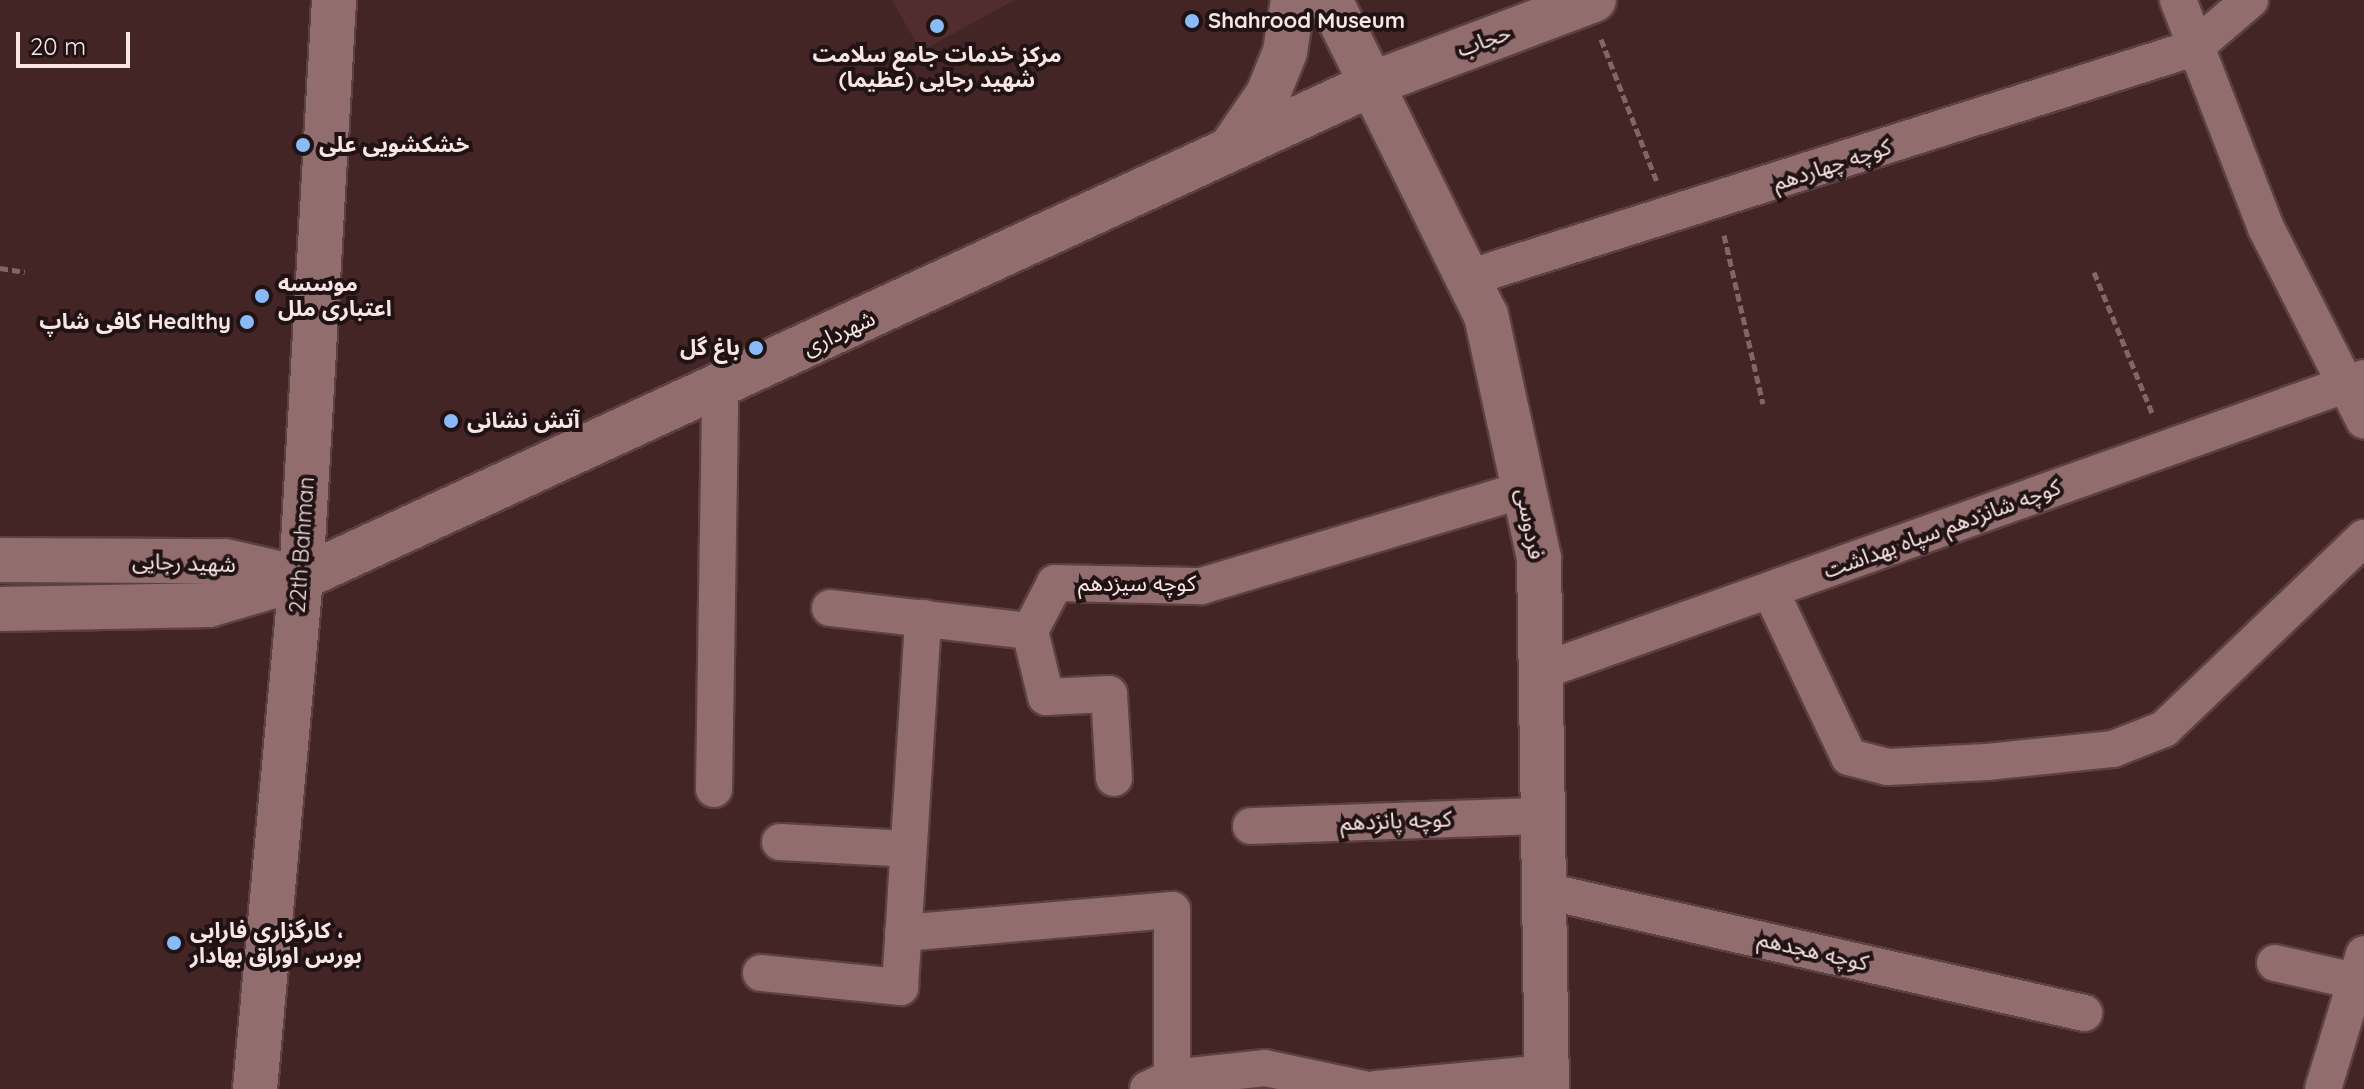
<!DOCTYPE html>
<html>
<head>
<meta charset="utf-8">
<style>
  body { margin:0 }
  #map { position:relative; width:2364px; height:1089px; overflow:hidden; background:#432526; font-family:Quicksand,"Noto Sans Arabic",sans-serif }
  div>[style] { position:absolute }
  [style*='--x'] { left:calc(var(--x)*1px); top:calc(var(--y)*1px); width:calc(var(--w)*1px); rotate:calc(var(--a)*1deg) }
  .built>* { inset:0; background:#522d2f }
  .path>* { height:5px; margin-top:-2.5px; transform-origin:0; background:repeating-linear-gradient(90deg,#816667 0 8px,transparent 0 12px) }
  .roads { filter:drop-shadow(2px 0 #5b4142) drop-shadow(-2px 0 #5b4142) drop-shadow(0 2px #5b4142) drop-shadow(0 -2px #5b4142) }
  .street>* { height:36px; margin:-18px; padding:0 18px; transform-origin:18px; border-radius:18px; background:#926d6e }
  .secondary>* { height:44px; margin:-22px; padding:0 22px; transform-origin:22px; border-radius:22px; background:#926d6e }
  .dots>* { width:22px; height:22px; translate:-50% -50%; box-sizing:border-box; border:4px solid #211313; border-radius:50% }
  span { translate:-50% -50%; white-space:nowrap; text-align:center; line-height:1.15; -webkit-text-stroke:8px #211313; paint-order:stroke }
  .poi-label { font-size:22px; color:#fae5e5; font-weight:700 }
  .left { translate:0 -50%; text-align:left }
  .right { translate:-100% -50%; text-align:right }
  .street-label { font-size:22px; color:#fae5e5 }
  .scale { position:absolute; left:16px; top:32px; width:114px; height:36px; box-sizing:border-box; border:4px solid #fae5e5; border-top:0; padding-left:10px; font-size:24px; line-height:28px; white-space:nowrap; color:#fae5e5; -webkit-text-stroke:6px #211313; paint-order:stroke }
</style>
</head>
<body>
<div id="map">
  <div class="built">
    <i style="clip-path:polygon(892px 0,1015px 0,921px 51px)"></i>
  </div>
  <div class="path">
    <i style="--x:1601;--y:39;--w:154;--a:68.6"></i>
    <i style="--x:1724;--y:235;--w:173;--a:77"></i>
    <i style="--x:0;--y:268;--w:25;--a:9"></i>
    <i style="--x:2094;--y:272;--w:155;--a:67.6"></i>
  </div>
  <div class="roads">
    <div class="street">
      <i style="--x:2178;--y:0;--w:244;--a:68.9"></i>
      <i style="--x:2266;--y:228;--w:216;--a:63"></i>
      <i style="--x:1468;--y:278;--w:762;--a:-17.58"></i>
      <i style="--x:2194;--y:48;--w:74;--a:-40.6"></i>
      <i style="--x:1770;--y:590;--w:185;--a:64.7"></i>
      <i style="--x:1849;--y:757;--w:40;--a:14.4"></i>
      <i style="--x:1888;--y:767;--w:99;--a:-2.9"></i>
      <i style="--x:1987;--y:762;--w:127;--a:-5.9"></i>
      <i style="--x:2113;--y:749;--w:55;--a:-21.4"></i>
      <i style="--x:2164;--y:729;--w:277;--a:-43.7"></i>
      <i style="--x:830;--y:608;--w:201;--a:6.6"></i>
      <i style="--x:1539;--y:672;--w:876;--a:-19.61"></i>
      <i style="--x:1114;--y:778;--w:84;--a:-93.4"></i>
      <i style="--x:1109;--y:694;--w:63;--a:177.3"></i>
      <i style="--x:1046;--y:697;--w:68;--a:-103.6"></i>
      <i style="--x:1030;--y:631;--w:54;--a:-62.5"></i>
      <i style="--x:1055;--y:583;--w:146;--a:1.2"></i>
      <i style="--x:1201;--y:586;--w:337;--a:-16.6"></i>
      <i style="--x:714;--y:789;--w:400;--a:-89.1"></i>
      <i style="--x:1251;--y:826;--w:290;--a:-2"></i>
      <i style="--x:780;--y:842;--w:128;--a:3.1"></i>
      <i style="--x:1541;--y:890;--w:557;--a:12.76"></i>
      <i style="--x:903;--y:933;--w:270;--a:-4.9"></i>
      <i style="--x:1172;--y:910;--w:168;--a:90"></i>
      <i style="--x:2275;--y:963;--w:91;--a:12.7"></i>
      <i style="--x:761;--y:973;--w:140;--a:5.8"></i>
      <i style="--x:900;--y:987;--w:370;--a:-86.4"></i>
      <i style="--x:1148;--y:1089;--w:26;--a:-25"></i>
      <i style="--x:1172;--y:1078;--w:94;--a:-6.1"></i>
      <i style="--x:1265;--y:1068;--w:100;--a:12.1"></i>
      <i style="--x:1376;--y:1089;--w:171;--a:-5.4"></i>
      <i style="--x:2323;--y:1089;--w:141;--a:-73.1"></i>
    </div>
    <div class="secondary">
      <i style="--x:1330;--y:0;--w:352;--a:63.7"></i>
      <i style="--x:1486;--y:315;--w:249;--a:77.7"></i>
      <i style="--x:1539;--y:558;--w:531;--a:89.14"></i>
      <i style="--x:1231;--y:148;--w:65;--a:-55.6"></i>
      <i style="--x:1268;--y:94;--w:45;--a:-68"></i>
      <i style="--x:1285;--y:52;--w:53;--a:-81.3"></i>
      <i style="--x:0;--y:560;--w:225;--a:0.3"></i>
      <i style="--x:225;--y:561;--w:76;--a:12.9"></i>
      <i style="--x:0;--y:609;--w:209;--a:-1.1"></i>
      <i style="--x:209;--y:605;--w:96;--a:-16.4"></i>
      <i style="--x:301;--y:578;--w:1182;--a:-24.76"></i>
      <i style="--x:1374;--y:83;--w:235;--a:-20.7"></i>
      <i style="--x:255;--y:1089;--w:513;--a:-84.86"></i>
      <i style="--x:301;--y:578;--w:579;--a:-86.73"></i>
    </div>
  </div>
  <div class="dots">
    <i style="left:1192px;top:21px;background:#89bafc"></i>
    <i style="left:937px;top:26px;background:#89bafc"></i>
    <i style="left:303px;top:145px;background:#89bafc"></i>
    <i style="left:262px;top:296px;background:#89bafc"></i>
    <i style="left:247px;top:322px;background:#89bafc"></i>
    <i style="left:756px;top:348px;background:#89bafc"></i>
    <i style="left:451px;top:421px;background:#89bafc"></i>
    <i style="left:174px;top:943px;background:#89bafc"></i>
  </div>
  <div class="poi-label">
    <span class="left" style="left:1208px;top:21px">Shahrood Museum</span>
    <span style="left:937px;top:67px">مرکز خدمات جامع سلامت<br>شهید رجایی (عظیما)</span>
    <span class="left" style="left:319px;top:145px">خشکشویی علی</span>
    <span class="left" style="left:278px;top:296px">موسسه<br>اعتباری ملل</span>
    <span class="right" style="left:231px;top:322px">کافی شاپ Healthy</span>
    <span class="right" style="left:740px;top:348px">باغ گل</span>
    <span class="left" style="left:467px;top:421px">آتش نشانی</span>
    <span class="left" style="left:190px;top:943px">کارگزاری فارابی ،<br>بورس اوراق بهادار</span>
  </div>
  <div class="street-label">
    <span style="left:1484px;top:41px;rotate:-20deg">حجاب</span>
    <span style="left:1832px;top:165px;rotate:-18deg">کوچه چهاردهم</span>
    <span style="left:839px;top:333px;rotate:-25deg">شهرداری</span>
    <span style="left:1530px;top:524px;rotate:79deg">فردوسی</span>
    <span style="left:1942px;top:529px;rotate:-20deg">کوچه شانزدهم سپاه بهداشت</span>
    <span style="left:302px;top:545px;rotate:-86deg">22th Bahman</span>
    <span style="left:184px;top:563px;rotate:2deg">شهید رجایی</span>
    <span style="left:1137px;top:584px">کوچه سیزدهم</span>
    <span style="left:1396px;top:821px;rotate:-2deg">کوچه پانزدهم</span>
    <span style="left:1813px;top:951px;rotate:13deg">کوچه هجدهم</span>
  </div>
  <div class="scale">20 m</div>
</div>
</body>
</html>
